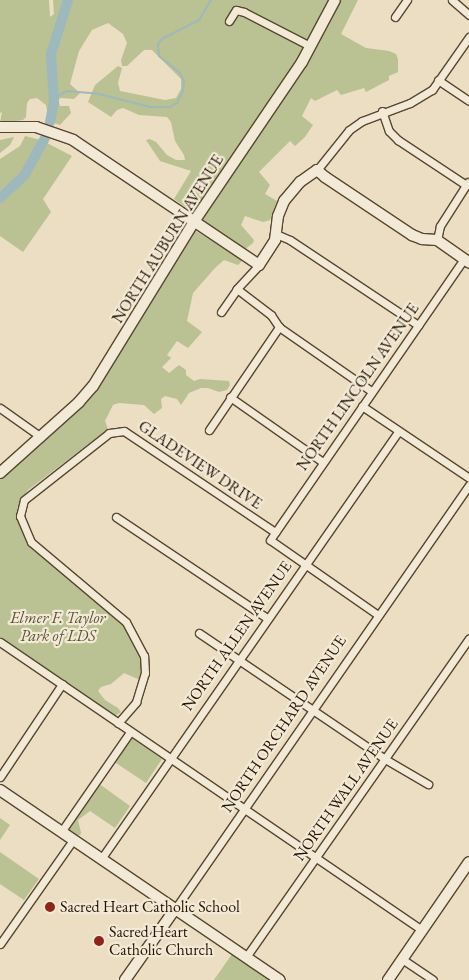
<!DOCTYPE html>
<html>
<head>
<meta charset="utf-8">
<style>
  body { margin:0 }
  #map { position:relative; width:469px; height:980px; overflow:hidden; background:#ebdec2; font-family:"EB Garamond",serif }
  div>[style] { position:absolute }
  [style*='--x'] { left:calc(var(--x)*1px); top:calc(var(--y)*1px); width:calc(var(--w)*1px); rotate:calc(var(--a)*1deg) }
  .green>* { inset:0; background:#bac192 }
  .stream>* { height:2px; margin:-1px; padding:0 1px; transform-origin:1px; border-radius:1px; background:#9db9be }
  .river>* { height:10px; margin:-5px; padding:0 5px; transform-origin:5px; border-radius:5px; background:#9db9be }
  .roads { filter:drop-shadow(1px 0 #584630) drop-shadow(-1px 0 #584630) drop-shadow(0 1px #584630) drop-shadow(0 -1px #584630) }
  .street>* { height:7px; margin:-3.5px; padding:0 3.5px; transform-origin:3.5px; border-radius:3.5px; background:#f2ead7 }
  .secondary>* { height:10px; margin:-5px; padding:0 5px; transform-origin:5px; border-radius:5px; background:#f2ead7 }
  .dots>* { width:14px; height:14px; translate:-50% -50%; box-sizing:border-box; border:2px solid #f2ead7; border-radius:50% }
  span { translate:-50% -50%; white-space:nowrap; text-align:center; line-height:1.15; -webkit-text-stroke:4.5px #f2ead7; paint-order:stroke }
  .street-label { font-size:16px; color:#271400 }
  .park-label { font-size:16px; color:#5a5133; font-style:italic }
  .poi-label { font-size:16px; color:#271400 }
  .left { translate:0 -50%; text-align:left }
</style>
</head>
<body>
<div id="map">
  <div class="green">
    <i style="clip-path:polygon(0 0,49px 0,50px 17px,54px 14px,53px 0,65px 0,48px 64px,52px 99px,49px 122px,46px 105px,37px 98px,30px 99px,27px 103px,26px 117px,23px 120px,0 123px,2px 112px,0 113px)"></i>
    <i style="clip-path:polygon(72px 0,331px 0,305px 52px,194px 213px,174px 199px,191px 171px,160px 161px,146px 140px,150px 139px,156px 142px,167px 155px,176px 160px,185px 160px,184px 155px,175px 141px,171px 122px,167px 117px,139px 115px,123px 108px,117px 110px,111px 117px,88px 102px,95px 85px,118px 66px,122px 68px,118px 83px,120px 91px,165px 100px,176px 98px,181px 89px,181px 79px,152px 50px,144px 50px,127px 66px,122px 66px,121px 60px,127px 43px,123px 34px,108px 23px,92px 30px,79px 51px,70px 84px,80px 93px,74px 99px,61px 98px,58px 100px,60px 106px,69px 106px,71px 113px,60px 125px,51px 122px,56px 87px,53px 55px)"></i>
    <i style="clip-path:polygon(339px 0,358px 0,341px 34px,366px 48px,389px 51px,396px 54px,398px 59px,398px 72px,389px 76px,389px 80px,366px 92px,364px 88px,341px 95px,337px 90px,315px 101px,311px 98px,302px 116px,313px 125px,305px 137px,295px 146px,290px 141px,259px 172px,270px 185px,265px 194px,277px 201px,270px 220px,267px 221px,263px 222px,245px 216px,241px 225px,254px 240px,253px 243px,244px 250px,200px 221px)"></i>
    <i style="clip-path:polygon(25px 136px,41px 140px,23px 173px,16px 180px,0 191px,0 159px,20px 146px)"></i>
    <i style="clip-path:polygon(14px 137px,10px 145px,0 153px,0 140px)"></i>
    <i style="clip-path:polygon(45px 142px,72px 156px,43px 199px,51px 212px,23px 252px,0 236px,0 200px,24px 180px)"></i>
    <i style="clip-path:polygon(194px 230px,242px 259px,241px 262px,238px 265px,224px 260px,215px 268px,193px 293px,187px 321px,202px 332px,188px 348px,177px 341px,167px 355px,171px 358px,162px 367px,169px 373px,179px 365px,186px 370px,186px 375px,194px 381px,200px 379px,229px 381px,230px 385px,227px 390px,219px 392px,208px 388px,201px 388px,189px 393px,181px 405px,177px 399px,165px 396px,161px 399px,162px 408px,154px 414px,144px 405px,119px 403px,113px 405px,105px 421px,108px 429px,28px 490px,17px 508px,18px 520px,30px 544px,122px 623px,138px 651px,142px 666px,140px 680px,124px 673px,111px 684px,101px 687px,98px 691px,105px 700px,118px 708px,121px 712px,115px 716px,0 637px,0 476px,87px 399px)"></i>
    <i style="clip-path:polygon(132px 738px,162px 759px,146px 783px,113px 761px,129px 739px)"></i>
    <i style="clip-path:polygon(98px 783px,130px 806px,115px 828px,90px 811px,78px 820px,81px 833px,80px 835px,76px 835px,67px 829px)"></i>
    <i style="clip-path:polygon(0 818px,10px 825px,0 840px)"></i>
    <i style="clip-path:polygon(0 852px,39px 879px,24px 900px,0 884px)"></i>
    <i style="clip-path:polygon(232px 954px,271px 980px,214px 980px)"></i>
  </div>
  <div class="stream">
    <i style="--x:54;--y:102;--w:7;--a:-63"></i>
    <i style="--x:57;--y:96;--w:11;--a:-27"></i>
    <i style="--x:67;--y:91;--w:32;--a:5"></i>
    <i style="--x:99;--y:94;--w:53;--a:14.3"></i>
    <i style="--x:150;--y:107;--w:20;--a:0"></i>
    <i style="--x:170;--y:107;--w:8;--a:-30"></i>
    <i style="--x:177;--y:103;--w:13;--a:-63"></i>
    <i style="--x:183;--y:91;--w:10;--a:-84"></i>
    <i style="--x:184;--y:81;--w:9;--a:-117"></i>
    <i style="--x:180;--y:73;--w:27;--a:-141"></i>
    <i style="--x:159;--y:56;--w:12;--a:-95"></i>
    <i style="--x:158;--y:44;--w:6;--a:-51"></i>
    <i style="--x:162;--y:39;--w:42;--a:-27.2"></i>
    <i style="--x:199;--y:20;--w:23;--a:-59"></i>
  </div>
  <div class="river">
    <i style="--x:50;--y:122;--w:20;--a:-79"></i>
    <i style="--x:54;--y:102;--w:48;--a:-93.6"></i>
    <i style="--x:51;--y:54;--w:57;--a:-72.5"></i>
    <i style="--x:0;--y:198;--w:33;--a:-43"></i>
    <i style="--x:24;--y:176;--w:43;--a:-61.1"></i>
  </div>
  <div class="roads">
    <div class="street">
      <i style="--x:452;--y:0;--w:23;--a:41"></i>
      <i style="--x:395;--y:17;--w:21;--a:-55"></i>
      <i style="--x:229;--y:21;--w:13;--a:-58"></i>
      <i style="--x:236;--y:10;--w:8;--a:14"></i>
      <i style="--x:244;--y:12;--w:74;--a:27.3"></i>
      <i style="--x:438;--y:80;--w:37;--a:34"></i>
      <i style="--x:382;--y:111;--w:21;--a:71"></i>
      <i style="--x:389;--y:131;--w:13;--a:45"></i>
      <i style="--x:398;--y:140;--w:82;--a:33.5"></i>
      <i style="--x:317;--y:170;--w:51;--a:-51.3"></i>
      <i style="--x:349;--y:130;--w:16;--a:-35"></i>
      <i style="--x:362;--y:121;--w:51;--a:-20.6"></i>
      <i style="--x:410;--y:103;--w:26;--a:-31"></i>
      <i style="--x:432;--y:90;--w:65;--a:-55.1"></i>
      <i style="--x:276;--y:234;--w:15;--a:23"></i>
      <i style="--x:290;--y:240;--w:154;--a:33.6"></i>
      <i style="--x:437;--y:240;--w:14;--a:-78"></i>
      <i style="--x:440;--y:226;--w:52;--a:-57.5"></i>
      <i style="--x:259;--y:265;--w:33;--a:133"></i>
      <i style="--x:237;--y:289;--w:43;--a:37.4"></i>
      <i style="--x:271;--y:315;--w:14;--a:56"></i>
      <i style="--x:279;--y:327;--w:112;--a:34.8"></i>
      <i style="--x:221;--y:312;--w:28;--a:-55"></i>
      <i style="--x:230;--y:397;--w:113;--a:35"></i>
      <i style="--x:362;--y:406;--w:129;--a:33.9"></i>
      <i style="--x:0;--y:408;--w:50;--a:35.3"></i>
      <i style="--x:209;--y:430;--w:125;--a:-55.8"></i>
      <i style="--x:116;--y:517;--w:182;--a:33.8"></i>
      <i style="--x:378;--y:615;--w:131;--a:-145.2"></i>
      <i style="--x:270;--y:540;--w:341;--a:-55.4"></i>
      <i style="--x:199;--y:633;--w:225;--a:34.1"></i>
      <i style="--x:385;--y:759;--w:50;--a:30.2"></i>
      <i style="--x:0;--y:642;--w:511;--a:34.31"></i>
      <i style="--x:118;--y:723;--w:28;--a:-49"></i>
      <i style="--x:136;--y:702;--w:30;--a:-73"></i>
      <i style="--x:145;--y:673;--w:17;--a:-93"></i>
      <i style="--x:144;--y:656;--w:38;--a:-118"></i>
      <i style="--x:126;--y:622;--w:124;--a:-139.9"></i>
      <i style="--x:31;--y:542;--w:28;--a:-113"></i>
      <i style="--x:20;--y:516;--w:16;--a:-76"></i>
      <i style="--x:24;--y:500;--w:108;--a:-38.2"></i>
      <i style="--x:109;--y:433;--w:15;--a:-8"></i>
      <i style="--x:124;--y:431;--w:182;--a:33.8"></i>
      <i style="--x:0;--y:777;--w:112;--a:-56.3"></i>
      <i style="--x:61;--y:832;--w:121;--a:-55.4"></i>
      <i style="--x:101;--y:859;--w:520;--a:-55.18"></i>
      <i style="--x:175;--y:909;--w:516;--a:-55.26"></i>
      <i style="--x:0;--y:944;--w:127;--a:-54.9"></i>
      <i style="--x:246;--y:957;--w:389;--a:-55"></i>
      <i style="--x:402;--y:959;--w:37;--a:34"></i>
    </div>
    <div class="secondary">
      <i style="--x:0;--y:127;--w:36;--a:0"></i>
      <i style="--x:36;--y:127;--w:39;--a:19"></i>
      <i style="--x:73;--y:140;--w:224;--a:33.9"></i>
      <i style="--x:259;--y:265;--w:30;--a:-57"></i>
      <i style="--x:275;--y:240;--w:24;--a:-83"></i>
      <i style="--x:278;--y:216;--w:16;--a:-68"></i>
      <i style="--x:284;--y:201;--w:25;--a:-50"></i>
      <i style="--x:300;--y:182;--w:21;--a:-35"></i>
      <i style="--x:317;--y:170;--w:11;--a:41"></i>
      <i style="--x:325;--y:177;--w:105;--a:33.7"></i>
      <i style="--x:412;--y:235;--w:11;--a:22"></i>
      <i style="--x:422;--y:239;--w:15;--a:4"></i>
      <i style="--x:437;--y:240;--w:39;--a:35"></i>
      <i style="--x:0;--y:473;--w:106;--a:-41.9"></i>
      <i style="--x:79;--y:402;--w:21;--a:-49"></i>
      <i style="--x:93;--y:386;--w:195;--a:-58.4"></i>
      <i style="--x:195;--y:220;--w:191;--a:-55.9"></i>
      <i style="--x:302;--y:62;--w:70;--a:-62"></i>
      <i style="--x:0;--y:790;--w:338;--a:34.2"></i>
      <i style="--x:125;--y:980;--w:87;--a:-54.8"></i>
      <i style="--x:388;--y:980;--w:143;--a:-55.5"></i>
    </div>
  </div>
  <div class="dots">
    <i style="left:50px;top:907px;background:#8f2418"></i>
    <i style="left:99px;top:941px;background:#8f2418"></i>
  </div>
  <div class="street-label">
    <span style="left:168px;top:239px;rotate:-58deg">NORTH AUBURN AVENUE</span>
    <span style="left:358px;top:387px;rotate:-55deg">NORTH LINCOLN AVENUE</span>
    <span style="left:200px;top:465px;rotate:34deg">GLADEVIEW DRIVE</span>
    <span style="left:237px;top:636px;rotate:-55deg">NORTH ALLEN AVENUE</span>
    <span style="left:284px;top:724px;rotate:-56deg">NORTH ORCHARD AVENUE</span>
    <span style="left:346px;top:790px;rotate:-55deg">NORTH WALL AVENUE</span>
  </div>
  <div class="park-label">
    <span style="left:58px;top:627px">Elmer F. Taylor<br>Park of LDS</span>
  </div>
  <div class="poi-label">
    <span class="left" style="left:60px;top:907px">Sacred Heart Catholic School</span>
    <span class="left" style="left:109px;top:941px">Sacred Heart<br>Catholic Church</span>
  </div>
</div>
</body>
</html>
